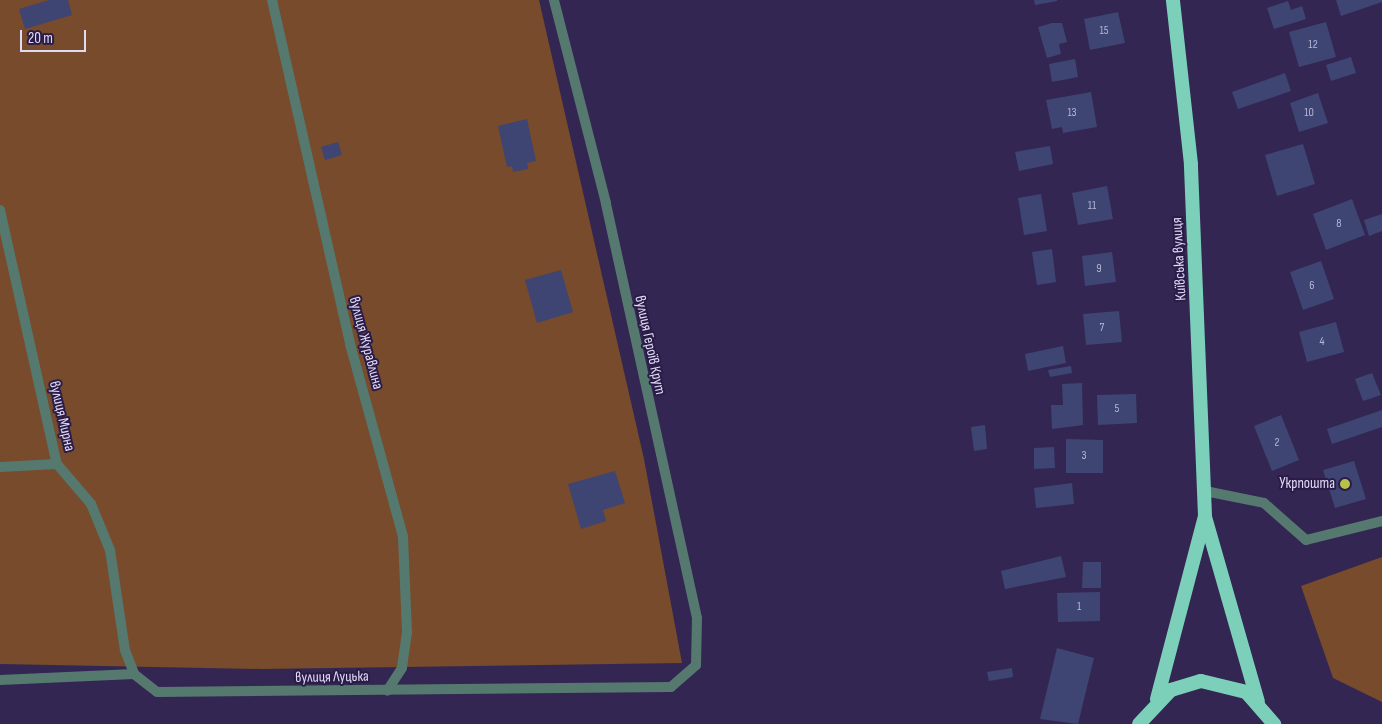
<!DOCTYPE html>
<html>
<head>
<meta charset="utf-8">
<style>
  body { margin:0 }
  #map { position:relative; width:1382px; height:724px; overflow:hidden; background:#332652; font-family:"Sofia Sans Condensed",sans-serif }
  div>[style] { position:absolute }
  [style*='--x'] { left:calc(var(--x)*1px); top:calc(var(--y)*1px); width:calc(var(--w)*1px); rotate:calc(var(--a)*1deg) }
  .green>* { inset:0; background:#774b2b }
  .building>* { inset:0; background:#3e4573 }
  .service>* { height:10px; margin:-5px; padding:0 5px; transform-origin:5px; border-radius:5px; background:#56796f }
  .minor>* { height:10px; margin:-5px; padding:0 5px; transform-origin:5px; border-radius:5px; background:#56796f }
  .trunk>* { height:14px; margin:-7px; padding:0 7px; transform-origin:7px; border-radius:7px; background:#7cd0ba }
  .dots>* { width:14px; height:14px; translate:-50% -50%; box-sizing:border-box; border:2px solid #2a1c47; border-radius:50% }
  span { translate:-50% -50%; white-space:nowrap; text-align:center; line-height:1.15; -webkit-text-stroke:4px #2a1c47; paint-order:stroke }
  .number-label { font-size:12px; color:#b8b5d5 }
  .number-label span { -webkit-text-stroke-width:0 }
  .street-label { font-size:15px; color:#e0daf6 }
  .poi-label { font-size:15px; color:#e0daf6 }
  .right { translate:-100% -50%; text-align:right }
  .scale { position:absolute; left:20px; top:30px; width:66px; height:22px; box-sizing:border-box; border:2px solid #e0daf6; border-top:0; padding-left:6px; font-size:15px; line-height:18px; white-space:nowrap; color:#e0daf6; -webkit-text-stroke:4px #2a1c47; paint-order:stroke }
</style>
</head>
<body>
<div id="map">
  <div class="green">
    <i style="clip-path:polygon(0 0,539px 0,644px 459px,682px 663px,261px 669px,0 664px)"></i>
    <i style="clip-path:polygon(1382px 557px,1382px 702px,1333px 678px,1301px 586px)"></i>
  </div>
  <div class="building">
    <i style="clip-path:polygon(49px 0,68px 0,72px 15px,25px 29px,19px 9px)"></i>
    <i style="clip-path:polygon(1034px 0,1057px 0,1057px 1px,1035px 5px)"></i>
    <i style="clip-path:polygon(1336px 0,1382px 0,1382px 2px,1341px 16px)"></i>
    <i style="clip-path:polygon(1288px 1px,1291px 10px,1302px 6px,1306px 19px,1274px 29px,1267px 8px)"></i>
    <i style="clip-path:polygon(1118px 12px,1125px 43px,1090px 50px,1084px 19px)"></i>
    <i style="clip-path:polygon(1326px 22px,1336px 57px,1299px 67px,1289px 32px)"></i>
    <i style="clip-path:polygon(1052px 23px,1062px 23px,1067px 42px,1059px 44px,1061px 54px,1047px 58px,1038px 27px)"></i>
    <i style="clip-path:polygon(1351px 57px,1356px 73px,1331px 81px,1326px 65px)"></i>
    <i style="clip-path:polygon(1075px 59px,1078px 77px,1052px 82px,1049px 64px)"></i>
    <i style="clip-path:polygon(1285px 73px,1291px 91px,1238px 109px,1232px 92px)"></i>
    <i style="clip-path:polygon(1091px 92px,1097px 127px,1063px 133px,1062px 127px,1052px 129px,1046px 100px)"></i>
    <i style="clip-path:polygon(1318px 93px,1328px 123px,1299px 132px,1290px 103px)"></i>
    <i style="clip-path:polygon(527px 119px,536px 161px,527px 163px,528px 169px,513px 172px,512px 166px,507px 167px,498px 126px)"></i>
    <i style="clip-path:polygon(338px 142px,342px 155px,325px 160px,321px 147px)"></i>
    <i style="clip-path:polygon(1303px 144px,1315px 184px,1277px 196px,1265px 155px)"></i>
    <i style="clip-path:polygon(1050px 146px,1053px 164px,1019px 171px,1015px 152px)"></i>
    <i style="clip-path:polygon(1107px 186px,1113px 219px,1078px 225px,1072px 193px)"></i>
    <i style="clip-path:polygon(1041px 194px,1047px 231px,1024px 235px,1018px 198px)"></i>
    <i style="clip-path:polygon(1352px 199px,1365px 235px,1326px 250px,1313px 214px)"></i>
    <i style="clip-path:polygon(1382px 214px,1382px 231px,1369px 236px,1364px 220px)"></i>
    <i style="clip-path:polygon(1052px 249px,1056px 282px,1037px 285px,1032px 252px)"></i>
    <i style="clip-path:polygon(1112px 252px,1116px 282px,1085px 286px,1082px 256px)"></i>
    <i style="clip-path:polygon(1321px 261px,1334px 299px,1303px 310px,1290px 272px)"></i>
    <i style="clip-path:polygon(561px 270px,573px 312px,537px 323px,525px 280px)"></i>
    <i style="clip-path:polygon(1119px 311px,1122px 342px,1086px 345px,1083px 314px)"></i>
    <i style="clip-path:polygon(1336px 322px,1344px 352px,1307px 362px,1299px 332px)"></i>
    <i style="clip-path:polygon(1063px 346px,1066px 363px,1028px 371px,1025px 354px)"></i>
    <i style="clip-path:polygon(1071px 366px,1072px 373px,1050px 377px,1048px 370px)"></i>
    <i style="clip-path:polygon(1372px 373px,1381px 395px,1363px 401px,1355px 379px)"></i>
    <i style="clip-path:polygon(1082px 383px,1083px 425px,1052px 429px,1051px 405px,1063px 405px,1062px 384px)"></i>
    <i style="clip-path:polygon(1136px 394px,1137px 423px,1098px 425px,1097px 395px)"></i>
    <i style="clip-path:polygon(1382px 410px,1382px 427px,1332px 444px,1327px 429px)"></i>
    <i style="clip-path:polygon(1281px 415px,1299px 460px,1272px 471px,1254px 426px)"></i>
    <i style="clip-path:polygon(985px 425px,987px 449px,974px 451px,971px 427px)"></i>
    <i style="clip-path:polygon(1066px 439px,1103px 440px,1103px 473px,1066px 473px)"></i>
    <i style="clip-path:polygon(1054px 447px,1055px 468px,1034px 469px,1034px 448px)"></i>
    <i style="clip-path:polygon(1354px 461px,1366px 499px,1335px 508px,1323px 470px)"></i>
    <i style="clip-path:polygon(615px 471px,625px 503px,603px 510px,606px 521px,581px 529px,568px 484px)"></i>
    <i style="clip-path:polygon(1072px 483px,1074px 504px,1036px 508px,1034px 488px)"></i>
    <i style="clip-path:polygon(1061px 556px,1066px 577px,1005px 589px,1001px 571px)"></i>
    <i style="clip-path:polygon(1083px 562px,1101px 562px,1101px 588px,1082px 588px)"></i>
    <i style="clip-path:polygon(1100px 592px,1100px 621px,1058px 622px,1057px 593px)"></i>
    <i style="clip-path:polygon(1057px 648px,1094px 658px,1078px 724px,1040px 719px)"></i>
    <i style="clip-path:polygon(1012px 668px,1013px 677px,989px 681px,987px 672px)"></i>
  </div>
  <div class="service">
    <i style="--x:0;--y:210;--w:260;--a:77.4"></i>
    <i style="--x:57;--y:464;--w:52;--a:49.6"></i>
    <i style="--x:91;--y:504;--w:50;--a:67.6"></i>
    <i style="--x:110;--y:550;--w:101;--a:81.5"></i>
    <i style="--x:125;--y:650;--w:26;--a:69"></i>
    <i style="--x:134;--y:674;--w:29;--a:38"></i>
    <i style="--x:157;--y:692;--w:514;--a:-0.56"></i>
    <i style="--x:671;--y:687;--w:33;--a:-41"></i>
    <i style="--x:696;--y:665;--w:47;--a:-88.8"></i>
    <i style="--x:697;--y:618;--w:425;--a:-102.4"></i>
    <i style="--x:606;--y:203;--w:210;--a:-104.4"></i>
    <i style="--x:0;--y:467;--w:57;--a:-3"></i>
    <i style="--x:1205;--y:491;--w:60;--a:11.5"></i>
    <i style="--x:1264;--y:503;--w:56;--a:41.4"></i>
    <i style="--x:1306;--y:540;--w:78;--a:-14"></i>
  </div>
  <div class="minor">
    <i style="--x:272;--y:0;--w:353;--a:77.2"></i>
    <i style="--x:350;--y:344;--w:200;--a:74.6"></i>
    <i style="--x:403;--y:537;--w:95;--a:87.6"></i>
    <i style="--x:407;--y:632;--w:36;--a:98"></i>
    <i style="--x:402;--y:668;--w:27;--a:123"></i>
    <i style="--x:0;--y:680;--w:134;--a:-2.6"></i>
  </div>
  <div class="trunk">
    <i style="--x:1205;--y:517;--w:192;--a:74"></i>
    <i style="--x:1157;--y:699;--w:189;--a:-75.3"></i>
    <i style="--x:1205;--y:516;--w:352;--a:-92.3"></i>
    <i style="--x:1191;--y:164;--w:165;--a:-96.3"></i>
    <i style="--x:1139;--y:724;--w:47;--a:-46.7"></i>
    <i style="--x:1171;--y:690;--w:31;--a:-17"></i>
    <i style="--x:1201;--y:681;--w:46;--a:13.7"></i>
    <i style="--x:1246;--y:692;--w:43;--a:48.8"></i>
  </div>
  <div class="dots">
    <i style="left:1345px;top:484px;background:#b4c24a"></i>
  </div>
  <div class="number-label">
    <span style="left:1104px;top:31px">15</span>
    <span style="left:1313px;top:45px">12</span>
    <span style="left:1072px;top:113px">13</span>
    <span style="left:1309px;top:113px">10</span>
    <span style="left:1092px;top:206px">11</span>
    <span style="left:1339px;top:224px">8</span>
    <span style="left:1099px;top:269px">9</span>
    <span style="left:1312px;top:286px">6</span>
    <span style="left:1102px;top:328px">7</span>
    <span style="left:1322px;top:342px">4</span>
    <span style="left:1117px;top:409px">5</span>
    <span style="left:1277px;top:443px">2</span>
    <span style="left:1084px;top:456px">3</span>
    <span style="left:1079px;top:607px">1</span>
  </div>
  <div class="street-label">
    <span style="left:1179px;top:259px;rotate:-93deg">Київська вулиця</span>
    <span style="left:366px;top:343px;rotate:75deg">вулиця Журавлина</span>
    <span style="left:650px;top:345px;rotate:78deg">вулиця Героїв Крут</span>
    <span style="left:62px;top:416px;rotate:77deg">вулиця Мирна</span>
    <span style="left:332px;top:677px;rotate:-1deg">вулиця Луцька</span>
  </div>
  <div class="poi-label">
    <span class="right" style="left:1335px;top:484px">Укрпошта</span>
  </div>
  <div class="scale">20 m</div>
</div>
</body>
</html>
